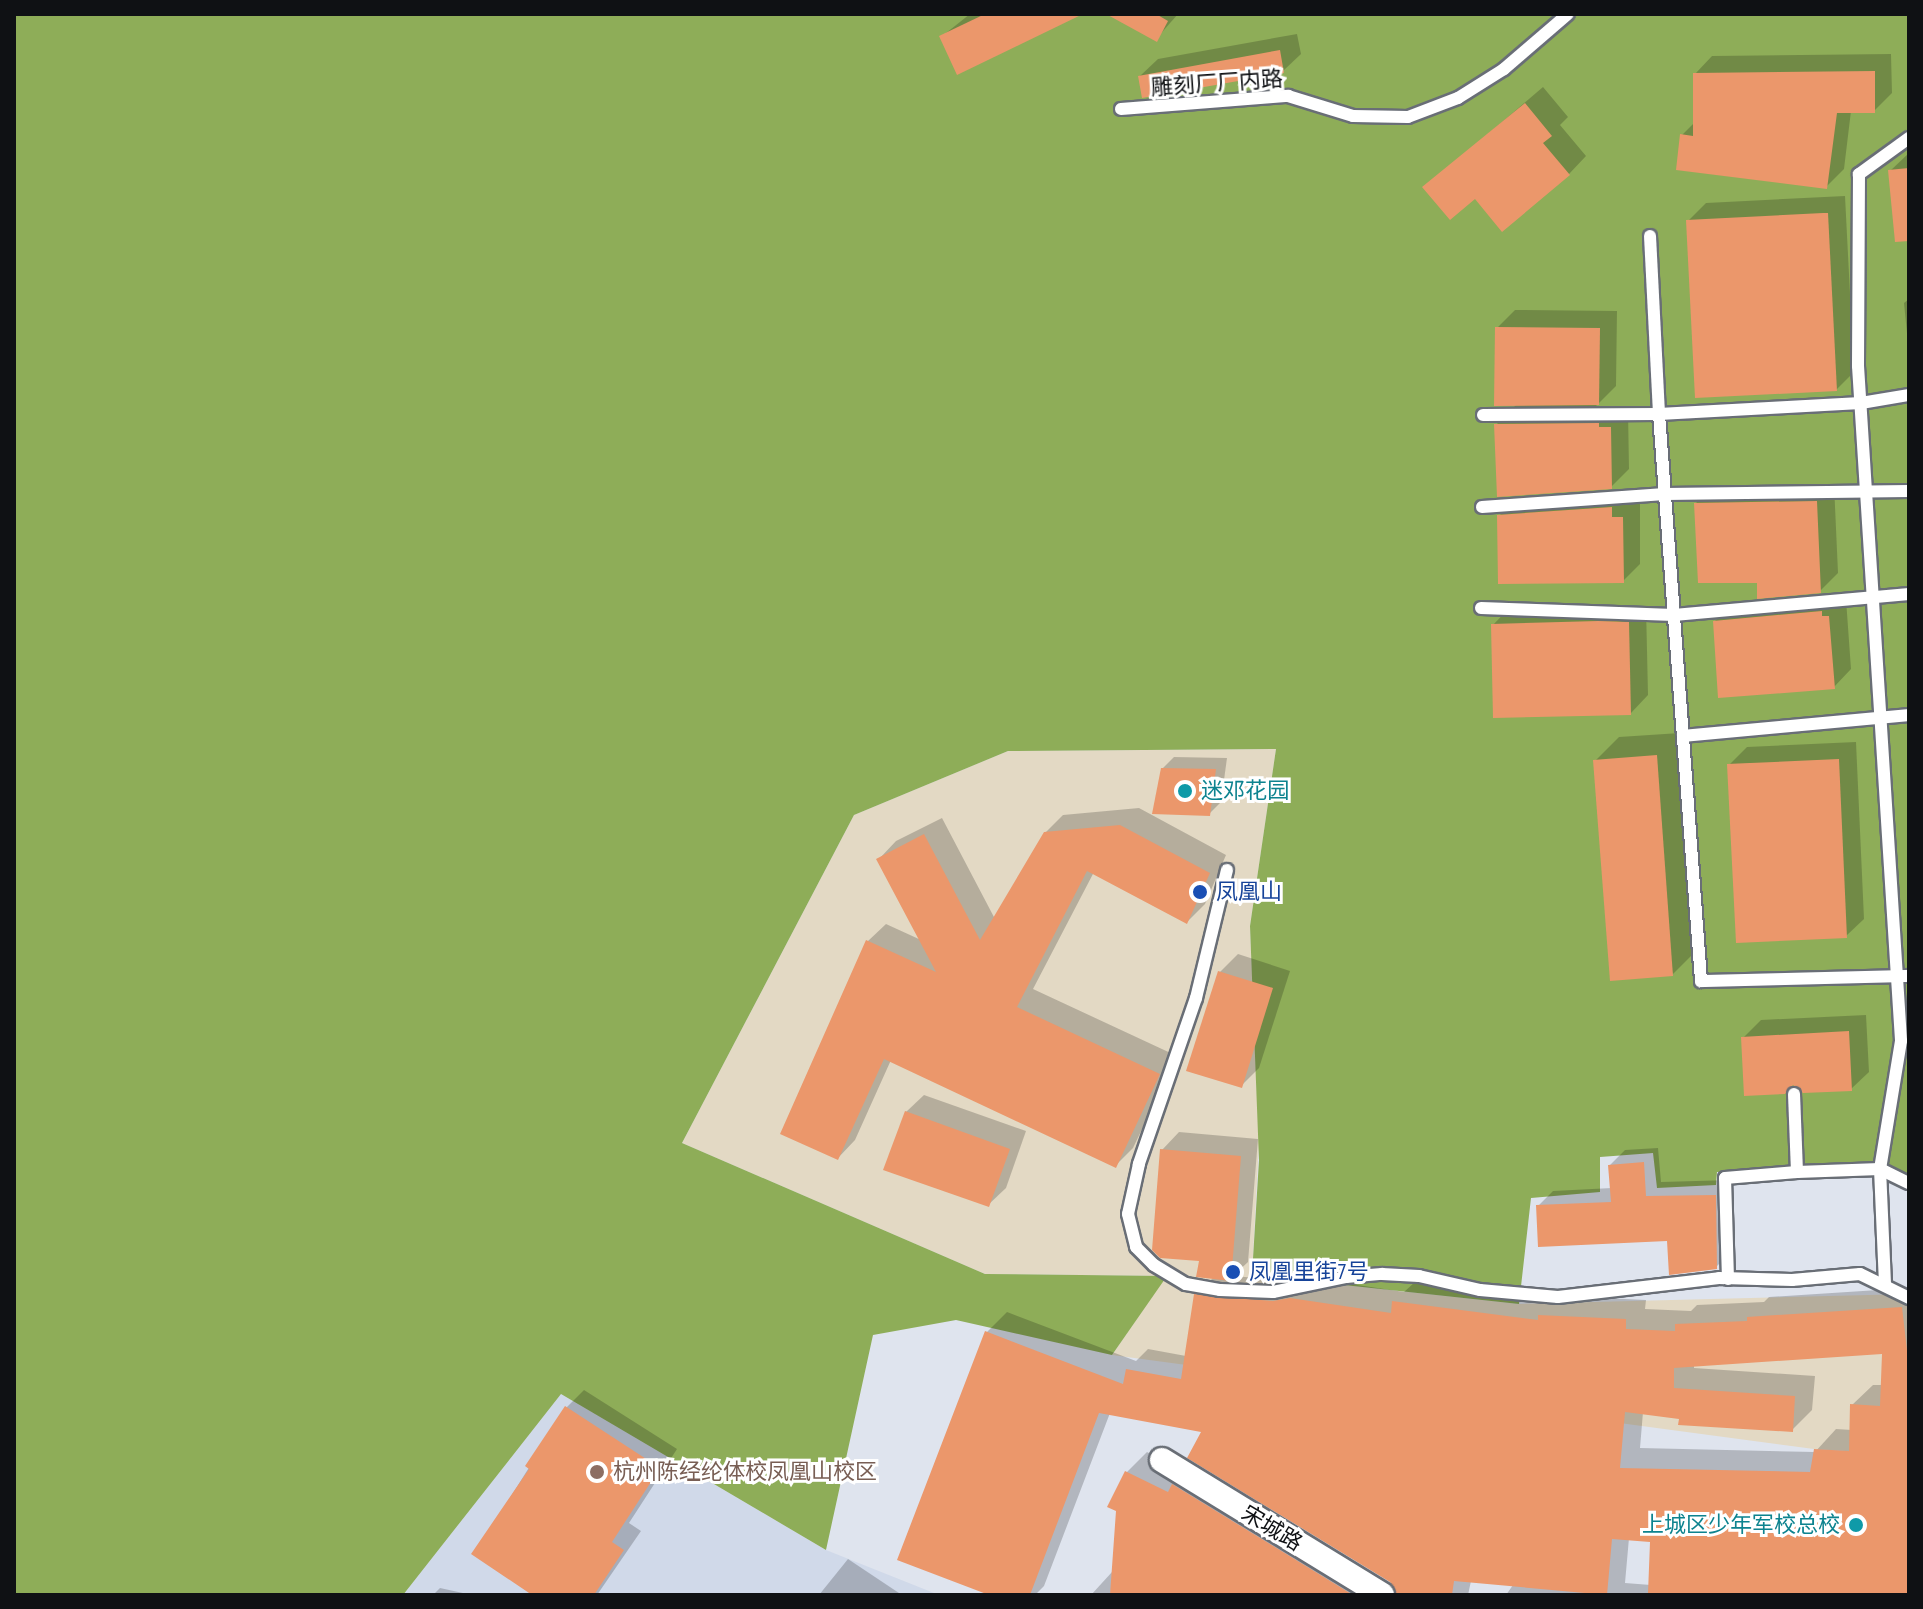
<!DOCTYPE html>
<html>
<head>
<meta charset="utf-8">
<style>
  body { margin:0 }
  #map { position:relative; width:1923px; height:1609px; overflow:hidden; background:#dfe4ee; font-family:"PT Sans Narrow","Noto Sans SC",sans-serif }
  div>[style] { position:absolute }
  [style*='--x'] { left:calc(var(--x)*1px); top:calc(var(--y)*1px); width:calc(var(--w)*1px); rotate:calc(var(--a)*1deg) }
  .commercial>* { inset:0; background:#e3d9c4 }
  .built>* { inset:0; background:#d0d9e9 }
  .forest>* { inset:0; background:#8ead58 }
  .shadow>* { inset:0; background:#0003 }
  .building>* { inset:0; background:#eb976b }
  .roads { filter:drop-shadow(2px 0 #696e76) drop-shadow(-2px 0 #696e76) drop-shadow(0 2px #696e76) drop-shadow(0 -2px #696e76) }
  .lane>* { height:12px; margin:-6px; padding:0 6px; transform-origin:6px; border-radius:6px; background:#fff }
  .street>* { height:24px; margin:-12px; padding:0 12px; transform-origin:12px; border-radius:12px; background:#fff }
  .dots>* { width:22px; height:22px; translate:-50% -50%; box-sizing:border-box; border:4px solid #fff; border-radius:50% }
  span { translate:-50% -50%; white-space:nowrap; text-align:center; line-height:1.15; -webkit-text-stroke:6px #fff; paint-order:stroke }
  .street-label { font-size:22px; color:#0f1114 }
  .culture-label { font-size:22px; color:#0d838f }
  .left { translate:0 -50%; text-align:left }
  .right { translate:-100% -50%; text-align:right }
  .transit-label { font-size:22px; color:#164399 }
  .education-label { font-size:22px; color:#785e54 }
  .frame { position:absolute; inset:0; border:16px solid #0f1114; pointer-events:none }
</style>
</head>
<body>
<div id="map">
  <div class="commercial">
    <i style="clip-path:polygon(1276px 749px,1250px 926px,1259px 1143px,1252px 1275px,1519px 1304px,1909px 1294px,1909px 1455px,1814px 1449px,1112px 1355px,1166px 1276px,985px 1274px,682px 1143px,854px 815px,1008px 751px)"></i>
  </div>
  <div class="built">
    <i style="clip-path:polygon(561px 1394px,826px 1550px,939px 1595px,403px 1595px)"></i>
  </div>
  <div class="forest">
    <i style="clip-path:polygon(14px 14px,1909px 16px,1909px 1183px,1880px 1169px,1717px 1172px,1716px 1185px,1657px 1188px,1653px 1153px,1600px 1157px,1600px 1192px,1531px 1198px,1519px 1304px,1252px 1275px,1259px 1160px,1250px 926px,1276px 749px,1008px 751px,854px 815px,682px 1143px,985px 1274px,1167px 1276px,1112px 1355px,956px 1320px,873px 1335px,826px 1550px,561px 1394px,403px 1595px,14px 1595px)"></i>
  </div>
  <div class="shadow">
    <i style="clip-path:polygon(970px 14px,1078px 14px,941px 37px)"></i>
    <i style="clip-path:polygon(1110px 14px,1178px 14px,1156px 39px)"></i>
    <i style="clip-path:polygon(1297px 34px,1301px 54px,1283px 71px,1140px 76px,1158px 59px)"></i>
    <i style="clip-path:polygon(1891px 54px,1892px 93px,1874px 111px,1851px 111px,1844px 169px,1826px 187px,1682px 135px,1695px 122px,1695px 74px,1712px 56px)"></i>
    <i style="clip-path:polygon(1543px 87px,1568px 117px,1560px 125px,1586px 156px,1569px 174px,1502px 229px,1475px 196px,1425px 188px)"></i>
    <i style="clip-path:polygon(1909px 153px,1909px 229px,1890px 171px)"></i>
    <i style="clip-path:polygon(1845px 196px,1854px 372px,1836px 390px,1688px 221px,1706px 203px)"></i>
    <i style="clip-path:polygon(1909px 299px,1909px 353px,1904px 303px)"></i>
    <i style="clip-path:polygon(1515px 310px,1617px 311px,1616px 386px,1595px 407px,1628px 410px,1629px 469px,1611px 487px,1496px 425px,1517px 404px,1497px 328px)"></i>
    <i style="clip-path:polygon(1834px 484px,1838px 573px,1820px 591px,1759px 581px,1696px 503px,1713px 486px)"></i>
    <i style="clip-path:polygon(1629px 490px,1629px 500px,1640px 500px,1640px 564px,1623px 581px,1499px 516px,1517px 498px)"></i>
    <i style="clip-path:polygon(1839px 594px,1839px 600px,1846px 599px,1851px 669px,1834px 687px,1715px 621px,1732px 604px)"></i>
    <i style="clip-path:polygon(1646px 606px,1648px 695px,1631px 713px,1493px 625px,1510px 607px)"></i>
    <i style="clip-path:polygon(1680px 733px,1696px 951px,1673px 974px,1595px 761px,1619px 737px)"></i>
    <i style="clip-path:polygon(1856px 742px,1864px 919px,1846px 936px,1729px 765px,1747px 747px)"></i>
    <i style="clip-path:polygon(1174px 757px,1227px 758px,1221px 802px,1209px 814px,1162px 769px)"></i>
    <i style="clip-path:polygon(1139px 808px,1226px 855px,1205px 904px,1187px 922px,1094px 872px,1033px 989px,1177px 1056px,1133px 1148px,1116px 1165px,891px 1060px,855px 1140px,838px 1158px,868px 941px,886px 924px,921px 940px,879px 859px,896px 841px,942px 818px,995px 919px,1045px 833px,1063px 815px)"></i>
    <i style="clip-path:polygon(1238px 954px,1290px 971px,1259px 1068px,1241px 1086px,1220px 972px)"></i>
    <i style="clip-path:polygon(1866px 1015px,1869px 1072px,1851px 1089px,1743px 1038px,1761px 1020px)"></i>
    <i style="clip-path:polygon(924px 1095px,1026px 1131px,1006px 1188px,988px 1205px,906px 1112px)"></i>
    <i style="clip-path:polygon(evenodd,1179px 1132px,1258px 1139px,1248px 1262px,1233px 1276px,1294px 1281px,1311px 1278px,1404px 1292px,1415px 1282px,1556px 1300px,1561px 1296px,1646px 1300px,1645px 1309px,1691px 1311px,1697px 1305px,1764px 1302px,1769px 1297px,1909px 1288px,1909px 1595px,1506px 1595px,1513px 1585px,1471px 1581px,1468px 1595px,1417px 1595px,1204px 1431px,1110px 1413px,1044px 1586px,1035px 1595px,994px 1595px,987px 1332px,1007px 1312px,1136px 1361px,1148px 1349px,1186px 1356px,1195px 1295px,1214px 1277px,1201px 1260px,1162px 1150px,1179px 1132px,1884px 1352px,1883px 1385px,1873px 1385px,1852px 1405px,1852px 1430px,1836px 1429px,1815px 1452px,1640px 1448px,1643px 1412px,1792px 1430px,1812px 1410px,1815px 1376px,1694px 1368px,1694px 1364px,1884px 1352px,1179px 1132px,1629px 1538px,1652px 1540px,1651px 1585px,1625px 1583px,1629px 1538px)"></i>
    <i style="clip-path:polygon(1658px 1148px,1661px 1182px,1731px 1180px,1731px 1252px,1716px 1267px,1669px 1239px,1538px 1206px,1553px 1191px,1612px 1188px,1610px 1165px,1625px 1150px)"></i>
    <i style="clip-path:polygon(584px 1390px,677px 1449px,629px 1523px,641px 1531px,597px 1595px,536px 1595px,496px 1520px,567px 1407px)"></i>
    <i style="clip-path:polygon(1147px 1452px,1187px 1472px,1194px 1465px,1398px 1589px,1395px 1595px,1091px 1595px,1112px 1572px,1127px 1472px)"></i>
    <i style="clip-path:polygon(848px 1559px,899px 1593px,898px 1595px,819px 1595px)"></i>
    <i style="clip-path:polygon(440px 1588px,472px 1595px,433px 1595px)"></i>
  </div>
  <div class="building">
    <i style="clip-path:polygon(985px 14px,1083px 14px,957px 75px,939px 36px)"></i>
    <i style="clip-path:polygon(1106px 14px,1156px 14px,1168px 21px,1157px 42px)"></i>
    <i style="clip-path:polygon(1280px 50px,1284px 73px,1142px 98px,1138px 76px)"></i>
    <i style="clip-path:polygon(1875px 71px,1875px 113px,1837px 113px,1827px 189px,1676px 170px,1680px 134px,1693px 136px,1693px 73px)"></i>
    <i style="clip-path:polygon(1525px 103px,1552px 136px,1543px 143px,1570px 175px,1502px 232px,1475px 199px,1450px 220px,1422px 187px)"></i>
    <i style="clip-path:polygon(1909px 168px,1909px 241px,1895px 242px,1888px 170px)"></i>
    <i style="clip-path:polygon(1823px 213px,1828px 213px,1837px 391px,1695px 398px,1686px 220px)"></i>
    <i style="clip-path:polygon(1495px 327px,1600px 328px,1599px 405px,1494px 406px)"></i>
    <i style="clip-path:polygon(1599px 423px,1599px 427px,1611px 427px,1612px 489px,1497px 497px,1494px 424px)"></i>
    <i style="clip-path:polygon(1817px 501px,1821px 593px,1757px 599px,1757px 583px,1698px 583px,1694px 503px)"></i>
    <i style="clip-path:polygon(1612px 507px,1612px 517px,1623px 517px,1624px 583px,1498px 584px,1497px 515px)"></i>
    <i style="clip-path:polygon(1822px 611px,1822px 616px,1829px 616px,1835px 689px,1718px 698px,1713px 621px)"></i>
    <i style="clip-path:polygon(1598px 621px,1629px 622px,1631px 715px,1493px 718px,1491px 624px)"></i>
    <i style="clip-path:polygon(1657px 755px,1673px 976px,1610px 981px,1593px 760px)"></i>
    <i style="clip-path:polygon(1839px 759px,1847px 938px,1736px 943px,1727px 764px)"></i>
    <i style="clip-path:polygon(1161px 768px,1216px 769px,1210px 816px,1152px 814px)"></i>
    <i style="clip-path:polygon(1120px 825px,1210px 873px,1187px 924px,1087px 871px,1017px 1007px,1160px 1074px,1116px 1168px,884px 1059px,838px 1160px,780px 1134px,866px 940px,936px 972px,876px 859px,924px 834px,980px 940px,1044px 832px)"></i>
    <i style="clip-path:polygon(1218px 971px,1273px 988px,1242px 1088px,1186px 1071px)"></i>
    <i style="clip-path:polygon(1849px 1031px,1852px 1091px,1803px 1093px,1793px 1085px,1785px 1094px,1744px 1096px,1741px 1037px)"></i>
    <i style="clip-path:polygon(905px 1111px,1010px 1149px,989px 1207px,883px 1170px)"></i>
    <i style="clip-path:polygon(1160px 1149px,1241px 1156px,1231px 1281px,1196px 1277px,1199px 1261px,1160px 1258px,1152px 1250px)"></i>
    <i style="clip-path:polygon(1644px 1162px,1646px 1196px,1716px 1195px,1717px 1269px,1669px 1275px,1667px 1241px,1538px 1247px,1536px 1205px,1611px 1202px,1608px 1165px)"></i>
    <i style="clip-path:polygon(evenodd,1194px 1294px,1273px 1301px,1290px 1298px,1391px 1313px,1392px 1301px,1538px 1320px,1538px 1315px,1626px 1319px,1626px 1329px,1675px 1331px,1675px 1324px,1747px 1321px,1747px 1317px,1902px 1307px,1909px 1368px,1909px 1595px,1648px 1593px,1650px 1542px,1612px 1539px,1607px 1595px,1454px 1581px,1452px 1595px,1397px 1595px,1390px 1582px,1187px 1458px,1201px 1432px,1099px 1413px,1030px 1595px,989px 1595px,897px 1560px,985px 1331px,1123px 1384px,1126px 1369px,1181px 1379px,1194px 1294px,1882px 1354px,1880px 1406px,1850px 1404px,1849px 1451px,1814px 1449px,1810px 1472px,1620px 1468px,1625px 1412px,1679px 1419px,1678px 1425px,1793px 1432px,1795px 1396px,1674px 1388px,1674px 1368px,1882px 1354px)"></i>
    <i style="clip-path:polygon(565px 1406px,660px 1468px,612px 1542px,624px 1550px,594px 1595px,532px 1595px,471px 1554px,529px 1469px,525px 1466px)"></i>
    <i style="clip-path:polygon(1125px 1471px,1168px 1492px,1172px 1484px,1353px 1595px,1110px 1595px,1116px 1511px,1107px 1507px)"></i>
  </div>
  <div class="roads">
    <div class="lane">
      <i style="--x:1121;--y:109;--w:168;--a:-4.5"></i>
      <i style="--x:1288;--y:96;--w:68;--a:17.1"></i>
      <i style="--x:1353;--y:116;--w:55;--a:1"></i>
      <i style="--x:1408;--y:117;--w:53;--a:-20.8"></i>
      <i style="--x:1458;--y:98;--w:54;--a:-32.2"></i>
      <i style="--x:1504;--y:69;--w:84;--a:-40.7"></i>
      <i style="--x:1909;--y:138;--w:62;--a:144.2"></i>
      <i style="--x:1859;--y:174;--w:192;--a:90.3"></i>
      <i style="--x:1858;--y:366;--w:676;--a:86.35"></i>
      <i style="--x:1901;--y:1041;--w:130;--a:99.3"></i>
      <i style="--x:1880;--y:1169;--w:32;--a:26"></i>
      <i style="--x:1650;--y:236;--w:178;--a:87.1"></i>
      <i style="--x:1659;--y:414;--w:569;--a:85.76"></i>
      <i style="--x:1701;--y:981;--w:208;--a:-1.4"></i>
      <i style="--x:1483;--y:415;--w:176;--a:-0.3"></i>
      <i style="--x:1659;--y:414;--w:202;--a:-3.1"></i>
      <i style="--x:1861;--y:403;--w:49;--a:-9.5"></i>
      <i style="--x:1482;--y:507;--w:183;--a:-4.1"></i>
      <i style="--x:1665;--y:494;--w:244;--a:-0.7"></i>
      <i style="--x:1481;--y:608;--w:193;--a:2.1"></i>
      <i style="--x:1674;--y:615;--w:236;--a:-5.1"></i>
      <i style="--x:1683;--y:736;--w:227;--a:-5.3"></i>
      <i style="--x:1227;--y:870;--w:132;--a:103.6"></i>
      <i style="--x:1196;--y:998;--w:176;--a:109"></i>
      <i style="--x:1139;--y:1164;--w:51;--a:102.4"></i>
      <i style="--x:1128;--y:1214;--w:34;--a:76"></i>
      <i style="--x:1136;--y:1247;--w:25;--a:45"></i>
      <i style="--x:1154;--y:1265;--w:37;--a:31"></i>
      <i style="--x:1186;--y:1284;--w:35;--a:10"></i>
      <i style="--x:1220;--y:1290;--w:53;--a:2.2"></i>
      <i style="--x:1273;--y:1292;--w:75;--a:-11.6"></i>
      <i style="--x:1346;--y:1277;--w:36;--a:-5"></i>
      <i style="--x:1382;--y:1274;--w:37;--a:3"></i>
      <i style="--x:1419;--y:1276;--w:63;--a:12.9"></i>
      <i style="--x:1480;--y:1290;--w:78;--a:5.1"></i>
      <i style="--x:1558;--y:1297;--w:162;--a:-6.7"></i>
      <i style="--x:1719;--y:1278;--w:73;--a:1.6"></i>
      <i style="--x:1792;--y:1280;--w:68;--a:-5"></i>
      <i style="--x:1860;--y:1274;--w:55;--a:26.1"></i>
      <i style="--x:1797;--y:1172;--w:83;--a:-2.1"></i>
      <i style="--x:1880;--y:1169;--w:116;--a:87.5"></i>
      <i style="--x:1728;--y:1279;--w:101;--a:-91.7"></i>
      <i style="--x:1725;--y:1178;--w:72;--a:-4.8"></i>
      <i style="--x:1797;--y:1172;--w:78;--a:-92.2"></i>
    </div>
    <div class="street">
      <i style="--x:1162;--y:1460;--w:258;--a:31.5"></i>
    </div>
  </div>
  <div class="dots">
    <i style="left:1185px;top:791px;background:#0f9aa8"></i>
    <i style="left:1200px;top:892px;background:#1a4fb4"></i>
    <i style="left:1233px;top:1272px;background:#1a4fb4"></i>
    <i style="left:597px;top:1472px;background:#8d6e63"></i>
    <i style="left:1856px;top:1525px;background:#0f9aa8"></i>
  </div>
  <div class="street-label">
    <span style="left:1217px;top:83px;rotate:-4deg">雕刻厂厂内路</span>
    <span style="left:1272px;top:1528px;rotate:31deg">宋城路</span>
  </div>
  <div class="culture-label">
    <span class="left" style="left:1201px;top:791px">迷邓花园</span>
    <span class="right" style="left:1840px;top:1525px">上城区少年军校总校</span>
  </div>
  <div class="transit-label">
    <span class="left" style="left:1216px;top:892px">凤凰山</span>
    <span class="left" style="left:1249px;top:1272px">凤凰里街7号</span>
  </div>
  <div class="education-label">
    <span class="left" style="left:613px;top:1472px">杭州陈经纶体校凤凰山校区</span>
  </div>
  <div class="frame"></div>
</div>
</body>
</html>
